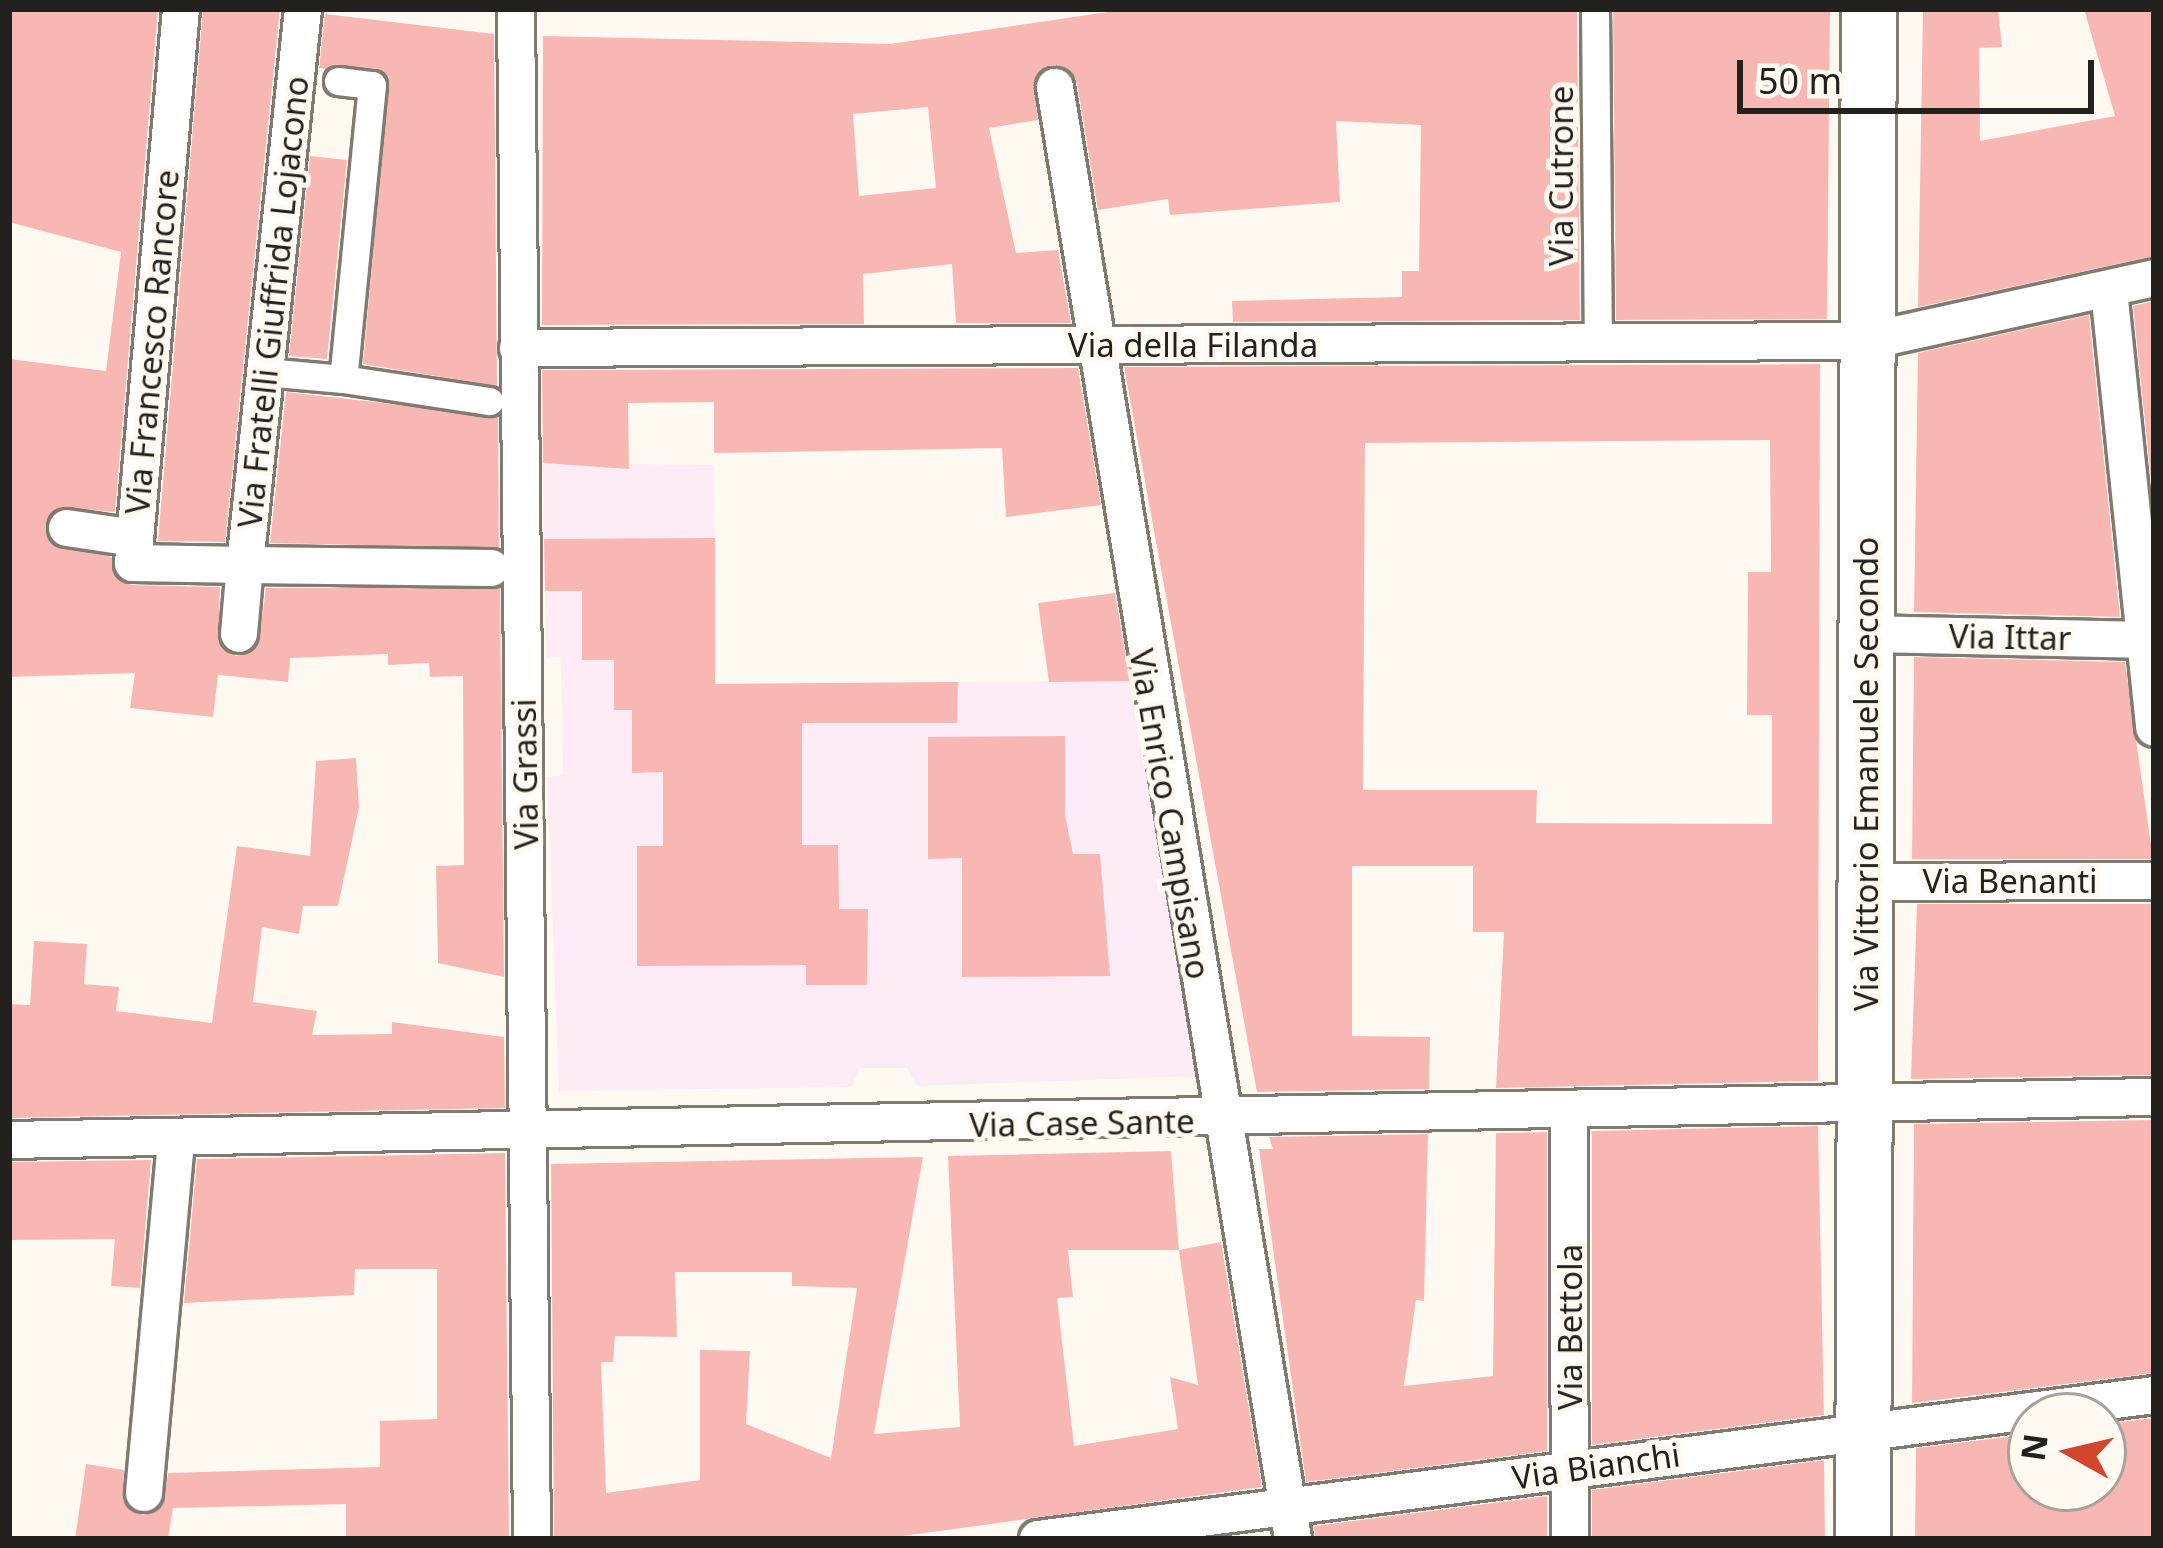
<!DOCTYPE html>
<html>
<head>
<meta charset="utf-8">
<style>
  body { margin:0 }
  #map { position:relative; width:2163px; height:1548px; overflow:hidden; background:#fffaf1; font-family:"Noto Sans",sans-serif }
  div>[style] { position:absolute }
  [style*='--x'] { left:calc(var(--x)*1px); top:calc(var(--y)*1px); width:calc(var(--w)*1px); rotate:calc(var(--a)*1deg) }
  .education>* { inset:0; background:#fdebf5 }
  .building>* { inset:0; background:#f9b7b4 }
  .roads { filter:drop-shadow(3px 0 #807b71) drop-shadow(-3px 0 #807b71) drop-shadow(0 3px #807b71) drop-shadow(0 -3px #807b71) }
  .pedestrian>* { height:27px; margin:-13.5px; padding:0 13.5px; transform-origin:13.5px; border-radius:13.5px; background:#fff }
  .minor>* { height:36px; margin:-18px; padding:0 18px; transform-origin:18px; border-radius:18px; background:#fff }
  .secondary>* { height:54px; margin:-27px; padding:0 27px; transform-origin:27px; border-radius:27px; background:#fff }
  span { translate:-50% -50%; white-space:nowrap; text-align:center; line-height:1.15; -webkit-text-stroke:10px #fffaf1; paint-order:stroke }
  .street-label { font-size:33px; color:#23211d }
  .frame { position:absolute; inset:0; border:12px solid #23211d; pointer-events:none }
  .north { position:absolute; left:2007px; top:1392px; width:120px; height:120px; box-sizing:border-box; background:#fffaf1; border:3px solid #a7a39c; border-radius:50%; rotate:278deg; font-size:33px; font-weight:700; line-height:48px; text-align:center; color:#23211d }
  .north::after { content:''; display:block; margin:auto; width:42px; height:54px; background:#d2462d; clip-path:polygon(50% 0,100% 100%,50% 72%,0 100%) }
  .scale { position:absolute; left:1737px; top:60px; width:357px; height:54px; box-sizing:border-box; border:6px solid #23211d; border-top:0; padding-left:15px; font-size:36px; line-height:42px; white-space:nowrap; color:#23211d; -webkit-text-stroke:9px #fffaf1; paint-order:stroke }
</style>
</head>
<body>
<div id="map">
  <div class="education">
    <i style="clip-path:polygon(543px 463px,714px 465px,716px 684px,1129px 681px,1199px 1076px,917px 1086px,907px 1068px,860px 1068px,851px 1087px,559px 1091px,547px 777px,563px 775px,561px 668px,560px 657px,546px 658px)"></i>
  </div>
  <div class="building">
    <i style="clip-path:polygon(9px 9px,158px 9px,115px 512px,60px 507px,47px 537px,111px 557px,131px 585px,220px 587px,218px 642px,236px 656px,258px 646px,266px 588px,500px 588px,504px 977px,438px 963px,436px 866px,464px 865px,463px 676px,430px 677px,429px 663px,388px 665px,388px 654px,290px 658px,288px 682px,218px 675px,213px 717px,130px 708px,135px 673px,9px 677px,9px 359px,106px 371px,121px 252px,9px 222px)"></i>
    <i style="clip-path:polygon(203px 9px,280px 9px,225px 542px,158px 541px)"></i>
    <i style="clip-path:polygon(evenodd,1128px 9px,1577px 9px,1580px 320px,1233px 322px,1232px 301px,1402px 297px,1402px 271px,1419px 271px,1421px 125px,1336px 121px,1340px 202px,1170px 215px,1168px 199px,1098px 210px,1077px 83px,1053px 65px,1034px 80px,1038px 120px,989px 128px,1016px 253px,1058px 250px,1071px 323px,956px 323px,952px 264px,863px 274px,864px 324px,542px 325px,543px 36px,890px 44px,1128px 9px,928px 107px,936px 188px,859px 196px,853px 114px,928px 107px)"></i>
    <i style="clip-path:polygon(1613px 9px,1830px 9px,1827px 319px,1616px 320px)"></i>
    <i style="clip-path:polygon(1923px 9px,1998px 9px,2002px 47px,1979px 48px,1980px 141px,2115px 116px,2084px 9px,2154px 9px,2154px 256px,1918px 307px)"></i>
    <i style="clip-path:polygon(325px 14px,494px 34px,497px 386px,363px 364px,389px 76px,319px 68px)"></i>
    <i style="clip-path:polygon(310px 156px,347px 160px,327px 359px,289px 356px)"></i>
    <i style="clip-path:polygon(2154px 301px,2154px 508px,2133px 306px)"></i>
    <i style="clip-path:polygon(2089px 315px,2120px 617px,1914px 612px,1918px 353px)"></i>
    <i style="clip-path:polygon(evenodd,1820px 364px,1818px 1081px,1496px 1088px,1504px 932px,1473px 932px,1473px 866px,1352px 866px,1352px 1036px,1430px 1037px,1429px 1089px,1257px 1092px,1124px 367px,1820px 364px,1770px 440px,1771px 572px,1748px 572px,1747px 715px,1772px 715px,1772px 824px,1536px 823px,1537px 790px,1363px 790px,1365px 443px,1770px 440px)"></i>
    <i style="clip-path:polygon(1078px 368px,1101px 505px,1006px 517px,1002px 448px,714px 453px,714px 402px,628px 403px,629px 469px,543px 463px,542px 370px)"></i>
    <i style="clip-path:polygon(286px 392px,498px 416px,499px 548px,270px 543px)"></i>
    <i style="clip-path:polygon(715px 538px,715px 684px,958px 682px,957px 723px,802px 723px,802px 845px,838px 845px,839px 909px,868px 909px,867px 985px,806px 985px,806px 965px,637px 966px,637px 846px,663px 846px,663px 772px,632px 773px,632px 710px,614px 710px,614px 660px,582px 660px,582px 591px,545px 591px,544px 539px)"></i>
    <i style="clip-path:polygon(1115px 593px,1130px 681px,1049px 682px,1038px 603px)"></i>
    <i style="clip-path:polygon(1914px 657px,2125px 662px,2153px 859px,1912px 859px)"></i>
    <i style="clip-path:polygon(1065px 736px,1065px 815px,1073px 854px,1100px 854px,1110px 976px,962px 977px,962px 858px,928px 859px,928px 737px)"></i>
    <i style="clip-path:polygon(356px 758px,359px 807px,338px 906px,303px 906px,299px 934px,262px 927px,253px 1002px,317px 1011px,312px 1035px,392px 1034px,392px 1022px,504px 1037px,505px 1108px,9px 1118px,9px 1004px,30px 1005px,34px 941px,87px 944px,84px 984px,119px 987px,116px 1011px,212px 1023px,237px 846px,310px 856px,316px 761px)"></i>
    <i style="clip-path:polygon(1917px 904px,2154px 904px,2154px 1075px,1911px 1079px)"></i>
    <i style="clip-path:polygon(2154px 1120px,2154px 1373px,1912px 1403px,1914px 1124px)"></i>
    <i style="clip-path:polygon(1818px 1126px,1824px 1415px,1592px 1445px,1592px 1131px)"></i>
    <i style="clip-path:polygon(1547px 1132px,1547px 1451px,1306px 1482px,1259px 1149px,1273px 1149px,1269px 1137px,1428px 1134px,1424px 1301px,1416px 1300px,1404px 1386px,1493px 1376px,1496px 1133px)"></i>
    <i style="clip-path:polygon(evenodd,1171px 1151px,1179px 1250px,1221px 1242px,1262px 1487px,881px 1539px,554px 1539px,551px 1164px,923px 1157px,874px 1434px,960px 1427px,948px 1156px,1171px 1151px,1068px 1250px,1179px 1250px,1198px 1385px,1170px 1377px,1178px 1429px,1074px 1446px,1057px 1298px,1073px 1297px,1068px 1250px,1171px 1151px,675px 1272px,792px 1272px,792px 1286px,857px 1288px,831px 1458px,746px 1424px,750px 1351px,700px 1350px,700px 1480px,606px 1493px,601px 1362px,613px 1362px,615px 1336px,677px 1337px,675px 1272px)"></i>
    <i style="clip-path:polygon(505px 1153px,509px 1539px,346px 1539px,346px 1504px,173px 1508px,168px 1539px,75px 1539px,86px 1464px,124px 1470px,123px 1501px,143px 1515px,163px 1505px,168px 1473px,380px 1467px,380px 1421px,437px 1419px,437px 1269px,355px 1269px,354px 1295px,184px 1303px,197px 1159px)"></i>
    <i style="clip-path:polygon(151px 1160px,140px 1288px,111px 1286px,115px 1239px,9px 1240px,9px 1162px)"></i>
    <i style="clip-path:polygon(2154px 1418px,2154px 1537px,1915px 1539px,1916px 1448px,2031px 1434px,2031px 1488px,2103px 1488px,2103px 1424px)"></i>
    <i style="clip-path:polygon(1824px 1460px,1825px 1539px,1592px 1539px,1592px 1490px)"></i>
    <i style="clip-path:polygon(1547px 1496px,1547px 1539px,1315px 1539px,1314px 1526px)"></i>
  </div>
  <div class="roads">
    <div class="pedestrian">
      <i style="--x:1595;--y:9;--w:334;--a:89.5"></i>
      <i style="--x:338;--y:81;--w:34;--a:7"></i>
      <i style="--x:372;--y:85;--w:295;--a:95.6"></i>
      <i style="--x:343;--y:379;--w:148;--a:8.6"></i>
      <i style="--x:265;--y:372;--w:78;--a:5.1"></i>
    </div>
    <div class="minor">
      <i style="--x:181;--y:9;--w:556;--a:94.95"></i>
      <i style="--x:133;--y:563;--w:112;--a:1"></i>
      <i style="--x:245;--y:565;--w:69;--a:95"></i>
      <i style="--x:303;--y:9;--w:559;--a:95.96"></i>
      <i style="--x:245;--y:565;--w:246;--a:0.7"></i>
      <i style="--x:516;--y:9;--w:1530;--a:89.4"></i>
      <i style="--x:1055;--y:87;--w:1471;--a:80.69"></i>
      <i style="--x:2109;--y:290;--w:440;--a:84.1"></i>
      <i style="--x:518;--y:348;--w:1350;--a:-0.3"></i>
      <i style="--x:1868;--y:341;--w:293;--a:-12.4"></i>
      <i style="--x:67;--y:528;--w:69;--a:8.4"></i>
      <i style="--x:1867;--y:634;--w:287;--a:1.2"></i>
      <i style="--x:1865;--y:882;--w:289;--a:-0.2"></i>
      <i style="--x:1569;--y:1114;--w:425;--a:89.9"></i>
      <i style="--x:9;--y:1140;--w:2145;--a:-1.15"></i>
      <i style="--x:144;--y:1493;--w:356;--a:-84.8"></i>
      <i style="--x:1038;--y:1539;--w:1125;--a:-7.35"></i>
    </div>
    <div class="secondary">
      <i style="--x:1863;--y:1539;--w:1530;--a:-89.78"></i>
    </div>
  </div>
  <div class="street-label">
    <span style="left:1561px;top:176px;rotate:-90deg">Via Cutrone</span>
    <span style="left:273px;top:302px;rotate:-84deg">Via Fratelli Giuffrida Lojacono</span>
    <span style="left:152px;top:342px;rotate:-85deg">Via Francesco Rancore</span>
    <span style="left:1193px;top:345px">Via della Filanda</span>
    <span style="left:2010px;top:637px;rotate:1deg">Via Ittar</span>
    <span style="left:525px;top:774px;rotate:-91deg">Via Grassi</span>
    <span style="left:1866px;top:774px;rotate:-90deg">Via Vittorio Emanuele Secondo</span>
    <span style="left:1170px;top:814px;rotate:80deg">Via Enrico Campisano</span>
    <span style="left:2010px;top:881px">Via Benanti</span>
    <span style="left:1082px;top:1123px;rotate:-1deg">Via Case Sante</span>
    <span style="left:1570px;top:1327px;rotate:-90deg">Via Bettola</span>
    <span style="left:1596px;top:1466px;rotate:-8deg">Via Bianchi</span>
  </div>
  <div class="frame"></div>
  <div class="north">N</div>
  <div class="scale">50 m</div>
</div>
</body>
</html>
